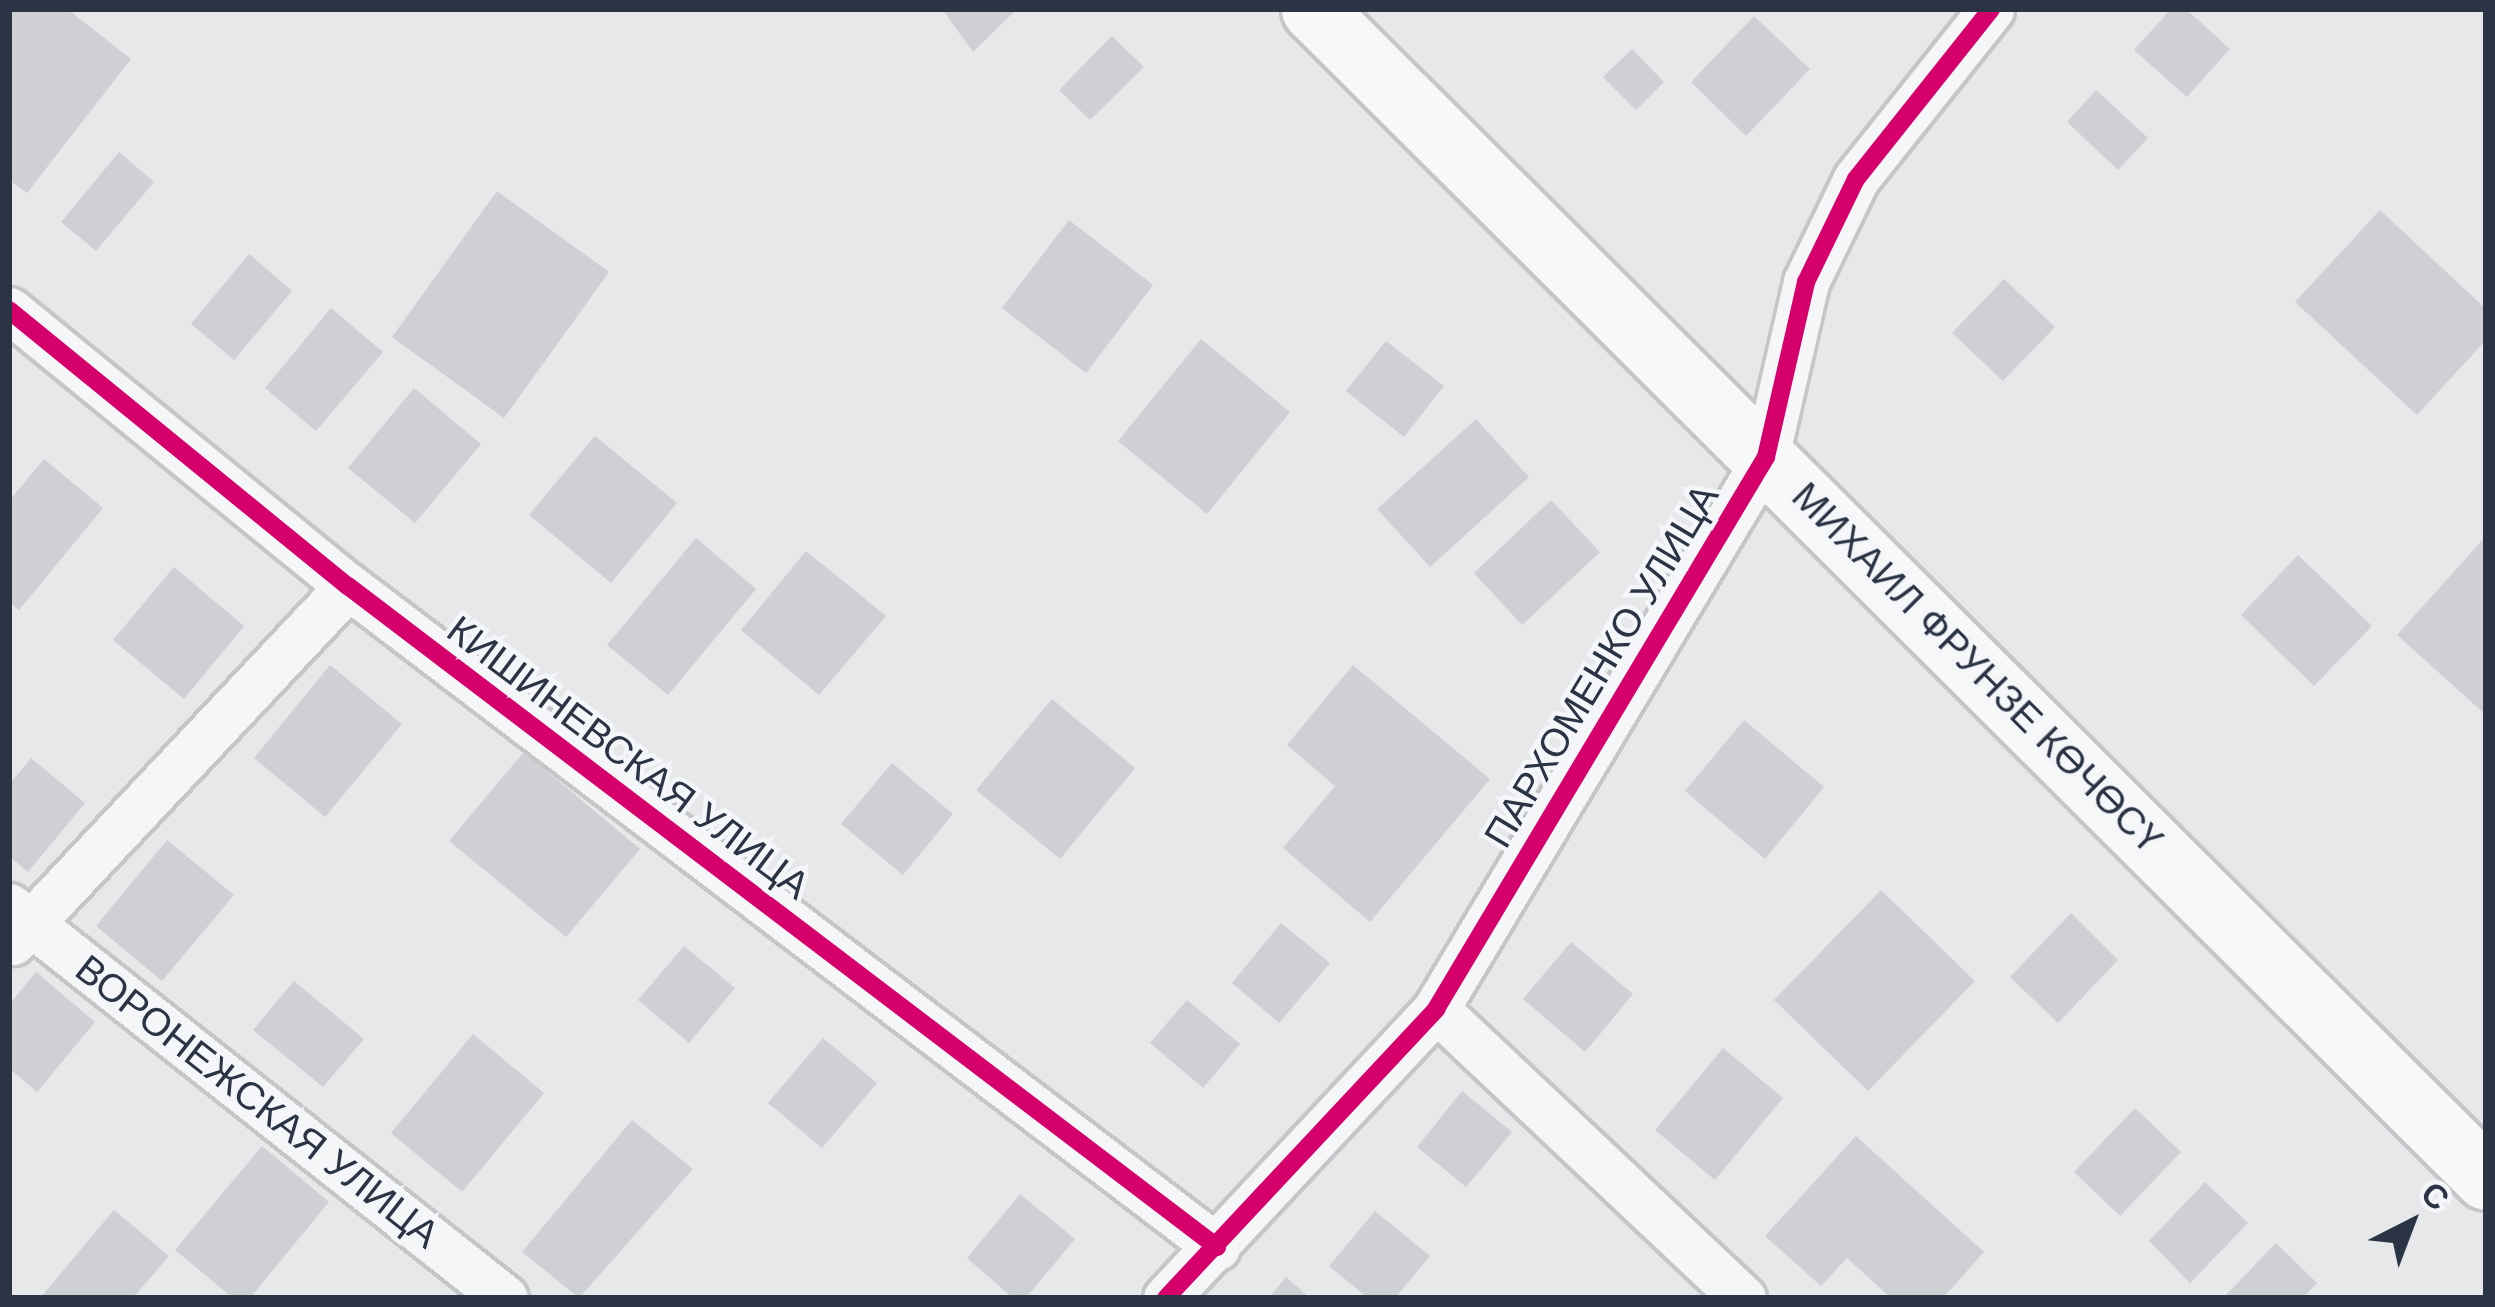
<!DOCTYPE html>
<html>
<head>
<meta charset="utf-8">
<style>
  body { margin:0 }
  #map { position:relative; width:2495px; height:1307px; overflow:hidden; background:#e6e8ea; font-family:Arial,sans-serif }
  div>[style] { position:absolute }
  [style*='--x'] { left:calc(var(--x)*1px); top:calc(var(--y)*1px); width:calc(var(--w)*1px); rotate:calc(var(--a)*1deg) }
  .building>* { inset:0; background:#ced0d3 }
  .roads { filter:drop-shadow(3px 0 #c4c6c8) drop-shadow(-3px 0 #c4c6c8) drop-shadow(0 3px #c4c6c8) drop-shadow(0 -3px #c4c6c8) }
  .street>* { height:45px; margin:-22.5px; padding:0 22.5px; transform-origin:22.5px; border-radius:22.5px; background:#f5f6f7 }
  .secondary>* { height:63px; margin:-31.5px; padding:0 31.5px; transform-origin:31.5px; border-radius:31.5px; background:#f8f8f8 }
  .cycleway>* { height:18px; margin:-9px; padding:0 9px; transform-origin:9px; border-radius:9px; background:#d6006c }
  span { translate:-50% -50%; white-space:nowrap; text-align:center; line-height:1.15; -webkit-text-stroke:9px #f4f6f9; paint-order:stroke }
  .street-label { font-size:39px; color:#2b3445 }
  .frame { position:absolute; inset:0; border:12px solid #2b3445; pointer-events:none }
  .north { position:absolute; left:2351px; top:1163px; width:120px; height:120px; -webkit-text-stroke:9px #f4f6f9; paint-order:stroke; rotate:42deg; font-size:33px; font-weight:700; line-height:48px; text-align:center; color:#2b3445 }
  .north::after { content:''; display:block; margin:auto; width:42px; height:54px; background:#2b3445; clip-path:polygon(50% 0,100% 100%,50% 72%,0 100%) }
</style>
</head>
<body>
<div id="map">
  <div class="building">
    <i style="clip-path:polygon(9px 9px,67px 9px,131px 59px,27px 193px,9px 180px)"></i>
    <i style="clip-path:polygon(942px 9px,1017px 9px,973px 52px)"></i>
    <i style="clip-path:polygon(2171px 9px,2186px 9px,2230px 49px,2187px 97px,2134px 50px)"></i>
    <i style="clip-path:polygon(1754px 16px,1810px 69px,1746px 136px,1691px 82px)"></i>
    <i style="clip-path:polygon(1112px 36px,1144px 67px,1090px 120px,1059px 90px)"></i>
    <i style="clip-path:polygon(1632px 49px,1664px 82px,1636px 110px,1603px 77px)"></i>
    <i style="clip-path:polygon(2096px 90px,2148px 138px,2118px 170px,2067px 122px)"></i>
    <i style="clip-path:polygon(119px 152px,154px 182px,96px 251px,61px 222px)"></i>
    <i style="clip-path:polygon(497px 191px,609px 272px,504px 418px,392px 337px)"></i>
    <i style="clip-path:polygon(2380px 210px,2486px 309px,2486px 340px,2417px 415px,2295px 302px)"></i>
    <i style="clip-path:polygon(1069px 220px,1153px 285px,1086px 373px,1002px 308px)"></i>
    <i style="clip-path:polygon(249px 254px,292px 291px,234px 360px,191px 324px)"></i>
    <i style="clip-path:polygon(2004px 279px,2055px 327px,2003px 381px,1952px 333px)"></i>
    <i style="clip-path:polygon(331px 308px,383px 352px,316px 431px,265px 388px)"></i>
    <i style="clip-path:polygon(1201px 339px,1290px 412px,1207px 514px,1118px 441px)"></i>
    <i style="clip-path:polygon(1386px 341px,1444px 386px,1404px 437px,1346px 391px)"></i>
    <i style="clip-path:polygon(414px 388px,481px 444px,415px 523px,348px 468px)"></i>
    <i style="clip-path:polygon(1476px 419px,1529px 477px,1430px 567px,1377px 509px)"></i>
    <i style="clip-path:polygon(595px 436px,677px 503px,611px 583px,529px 515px)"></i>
    <i style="clip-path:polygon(44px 459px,103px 508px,19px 610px,9px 602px,9px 501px)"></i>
    <i style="clip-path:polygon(1551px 500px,1600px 552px,1522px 625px,1474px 573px)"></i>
    <i style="clip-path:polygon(2486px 536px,2486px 715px,2397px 635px)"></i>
    <i style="clip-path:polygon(696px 538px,756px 589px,668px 695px,607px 645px)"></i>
    <i style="clip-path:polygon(806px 551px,886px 616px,819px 695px,741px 630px)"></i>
    <i style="clip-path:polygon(2298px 555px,2372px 626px,2314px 686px,2241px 615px)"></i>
    <i style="clip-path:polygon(174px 567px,244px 626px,184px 699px,113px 640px)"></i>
    <i style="clip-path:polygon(330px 665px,402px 724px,325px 817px,254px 758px)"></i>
    <i style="clip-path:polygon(1353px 665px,1490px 779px,1370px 922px,1283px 848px,1335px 786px,1287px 745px)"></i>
    <i style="clip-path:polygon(1052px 699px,1135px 768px,1060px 859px,976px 790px)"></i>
    <i style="clip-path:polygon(1744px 720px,1824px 787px,1765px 859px,1685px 791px)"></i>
    <i style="clip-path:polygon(524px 752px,640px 849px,566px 937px,449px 841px)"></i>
    <i style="clip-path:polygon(31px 758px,85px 803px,28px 872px,9px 856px,9px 785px)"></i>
    <i style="clip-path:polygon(892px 763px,953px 814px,903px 875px,841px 824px)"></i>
    <i style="clip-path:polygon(167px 840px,234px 895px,162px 981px,96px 926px)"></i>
    <i style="clip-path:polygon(1881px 890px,1975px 981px,1868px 1091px,1774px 1000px)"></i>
    <i style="clip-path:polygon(2071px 913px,2118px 960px,2058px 1023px,2010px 977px)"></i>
    <i style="clip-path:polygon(1281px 923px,1330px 963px,1279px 1023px,1232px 983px)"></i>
    <i style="clip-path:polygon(1571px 942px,1633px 994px,1585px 1052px,1523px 999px)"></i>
    <i style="clip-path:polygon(684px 946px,735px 988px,689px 1043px,638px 1000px)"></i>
    <i style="clip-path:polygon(36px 972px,95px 1022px,37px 1092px,9px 1068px,9px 1005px)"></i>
    <i style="clip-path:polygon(294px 981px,364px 1039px,323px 1087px,253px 1030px)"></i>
    <i style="clip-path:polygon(1187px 1000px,1240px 1044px,1203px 1088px,1150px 1043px)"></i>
    <i style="clip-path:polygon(473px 1034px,544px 1093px,462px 1192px,391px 1133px)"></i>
    <i style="clip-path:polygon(823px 1038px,877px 1083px,822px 1148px,768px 1103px)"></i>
    <i style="clip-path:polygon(1723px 1048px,1783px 1098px,1715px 1180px,1655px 1130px)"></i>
    <i style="clip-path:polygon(1462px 1091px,1512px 1132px,1466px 1187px,1417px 1147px)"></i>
    <i style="clip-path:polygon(2135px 1108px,2181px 1152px,2120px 1216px,2074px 1172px)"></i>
    <i style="clip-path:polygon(632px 1120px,693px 1169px,579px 1298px,522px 1252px)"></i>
    <i style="clip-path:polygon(1856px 1136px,1984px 1252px,1943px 1298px,1891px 1298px,1847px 1258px,1821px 1286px,1765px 1236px)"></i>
    <i style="clip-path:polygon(262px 1146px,329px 1202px,250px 1298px,233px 1298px,175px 1250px)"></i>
    <i style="clip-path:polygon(2205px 1182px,2248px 1223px,2190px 1283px,2149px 1241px)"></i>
    <i style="clip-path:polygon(1020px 1194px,1075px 1239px,1026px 1298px,1013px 1298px,967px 1258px)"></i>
    <i style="clip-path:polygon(114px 1210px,169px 1256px,133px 1298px,40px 1298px)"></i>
    <i style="clip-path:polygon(1375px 1211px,1430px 1256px,1395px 1298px,1368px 1298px,1329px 1266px)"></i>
    <i style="clip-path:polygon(2276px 1243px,2317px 1283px,2303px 1298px,2223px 1298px)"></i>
    <i style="clip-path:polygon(1286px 1277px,1310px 1298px,1269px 1298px)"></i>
  </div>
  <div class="roads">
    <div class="street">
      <i style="--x:9;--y:310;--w:437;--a:39.2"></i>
      <i style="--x:348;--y:586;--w:1092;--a:37.26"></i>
      <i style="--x:9;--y:906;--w:632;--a:38.32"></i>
      <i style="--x:13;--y:942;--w:489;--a:-46.7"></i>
      <i style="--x:1436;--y:1009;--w:422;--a:43.3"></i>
      <i style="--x:1166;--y:1298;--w:396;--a:-46.9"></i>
      <i style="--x:1436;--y:1009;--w:643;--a:-59.13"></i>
      <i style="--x:1766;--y:457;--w:180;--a:-77.1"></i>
      <i style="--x:1806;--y:282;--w:114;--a:-64.1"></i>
      <i style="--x:1856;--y:179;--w:217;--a:-51.5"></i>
    </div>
    <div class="secondary">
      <i style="--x:1313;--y:9;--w:1656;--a:44.9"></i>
    </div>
  </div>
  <div class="cycleway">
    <i style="--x:9;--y:310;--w:437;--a:39.2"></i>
    <i style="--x:348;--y:586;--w:1092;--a:37.26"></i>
    <i style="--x:1166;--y:1298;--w:396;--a:-46.9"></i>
    <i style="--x:1436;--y:1009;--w:643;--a:-59.13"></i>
    <i style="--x:1766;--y:457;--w:180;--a:-77.1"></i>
    <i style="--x:1806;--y:282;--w:114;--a:-64.1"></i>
    <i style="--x:1856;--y:179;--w:217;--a:-51.5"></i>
  </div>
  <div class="street-label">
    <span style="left:1602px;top:666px;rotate:-59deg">ПАРХОМЕНКО УЛИЦА</span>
    <span style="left:1977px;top:668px;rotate:45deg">МИХАИЛ ФРУНЗЕ КӨЧӨСҮ</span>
    <span style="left:628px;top:758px;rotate:37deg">КИШИНЕВСКАЯ УЛИЦА</span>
    <span style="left:257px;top:1102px;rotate:38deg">ВОРОНЕЖСКАЯ УЛИЦА</span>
  </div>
  <div class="frame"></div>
  <div class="north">С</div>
</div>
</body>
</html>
